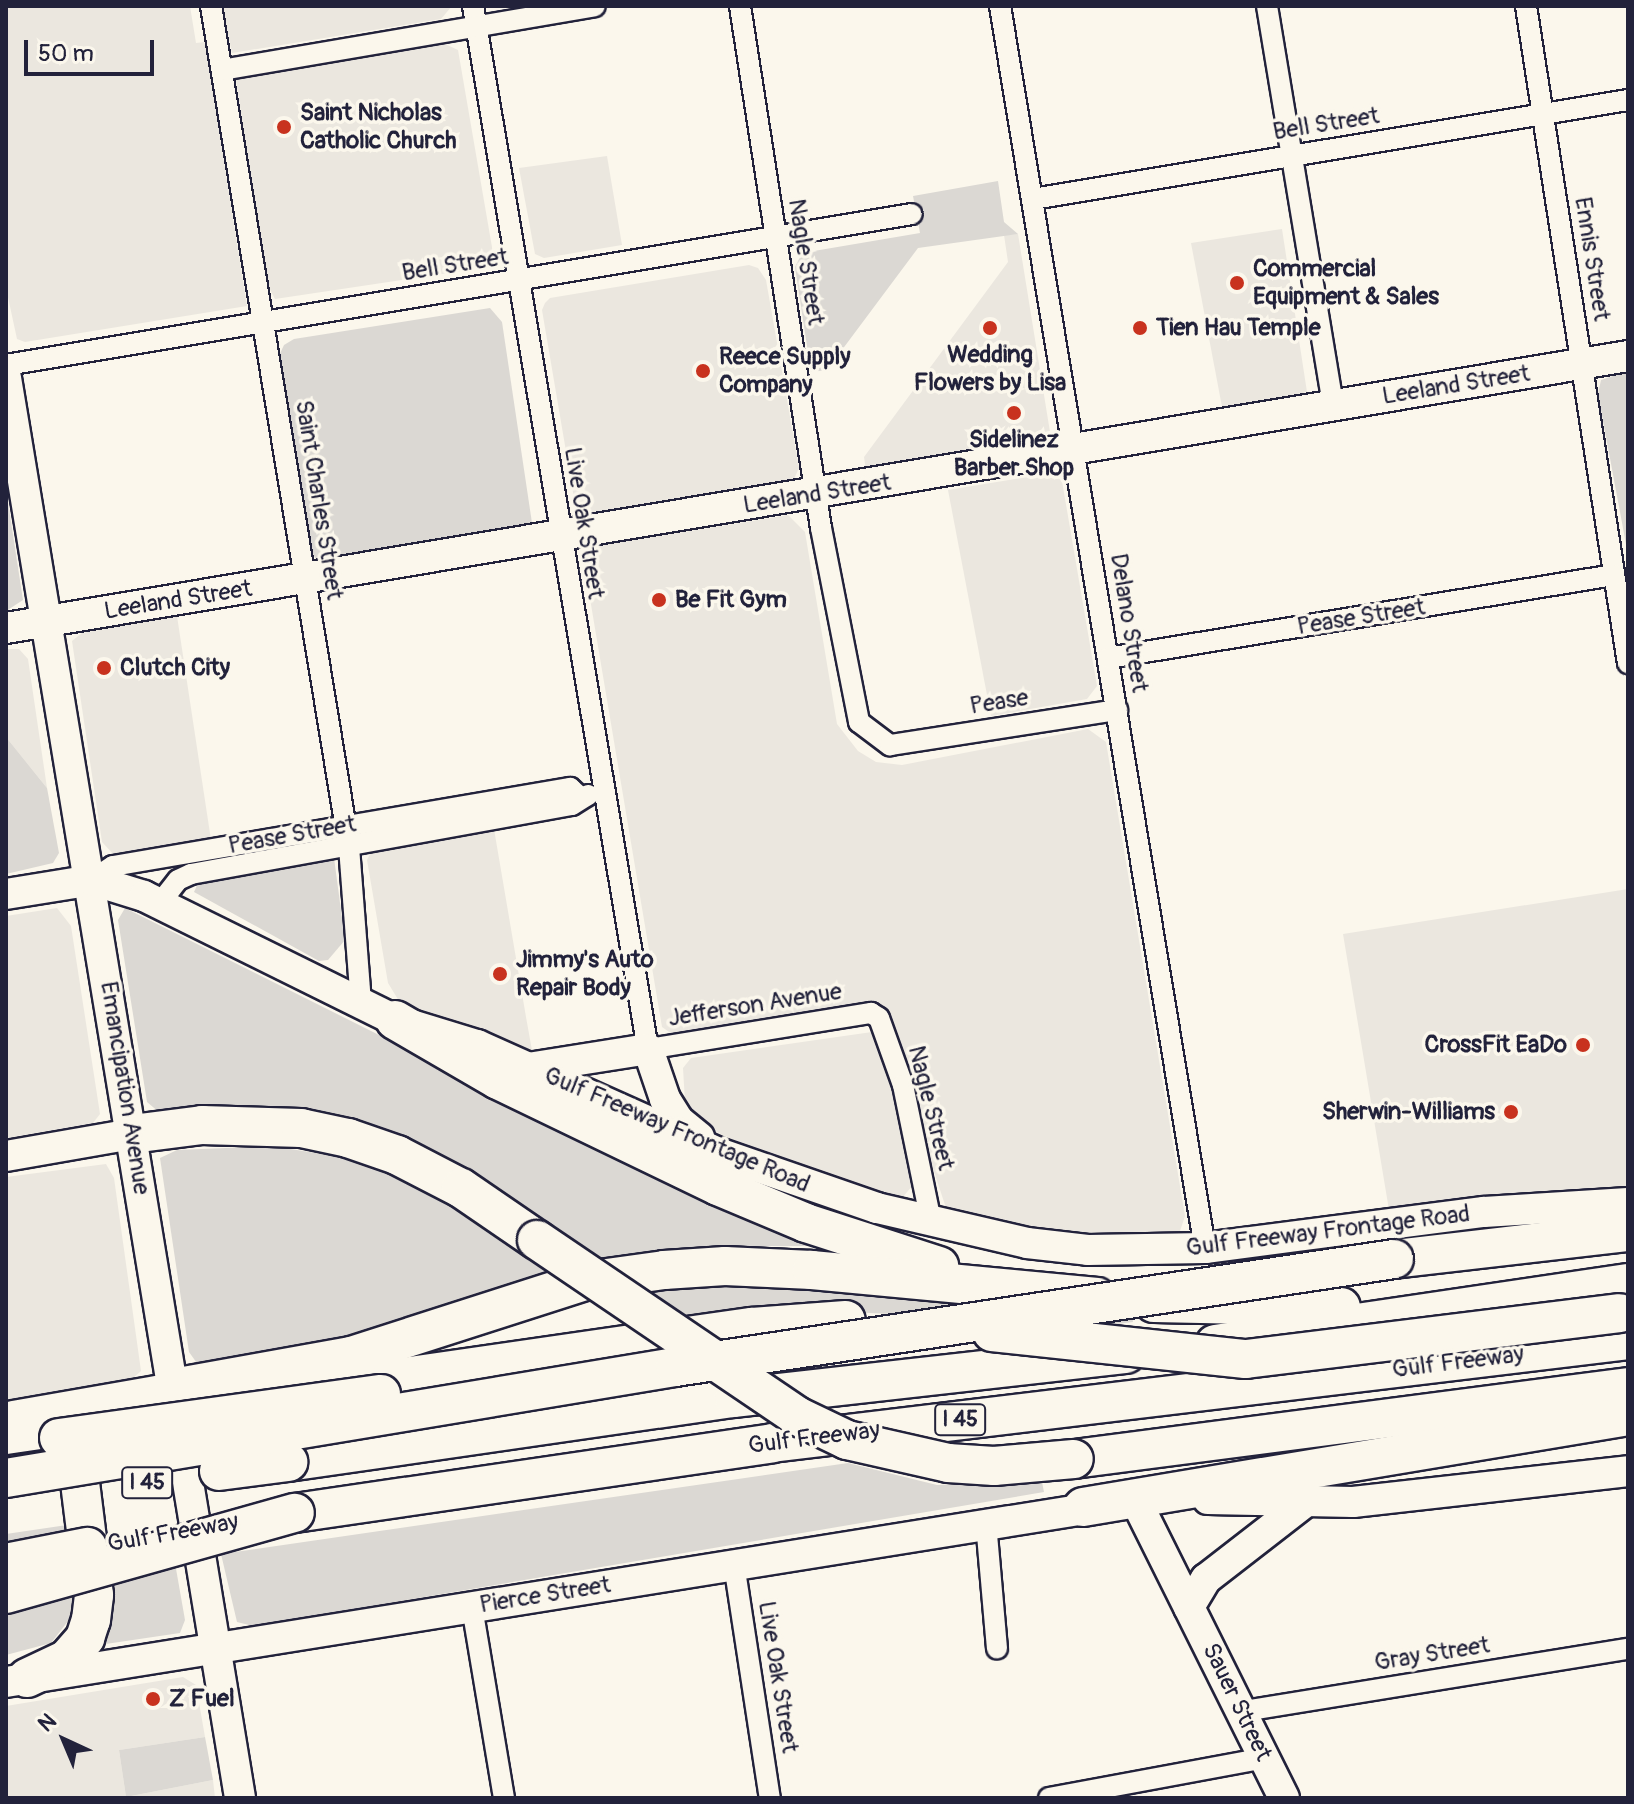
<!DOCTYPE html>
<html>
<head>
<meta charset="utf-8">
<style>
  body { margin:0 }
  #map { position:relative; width:1634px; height:1804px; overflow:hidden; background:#fbf7ec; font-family:Pangolin,sans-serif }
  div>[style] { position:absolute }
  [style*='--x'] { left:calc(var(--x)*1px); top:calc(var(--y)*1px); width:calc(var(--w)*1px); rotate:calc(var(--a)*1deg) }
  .built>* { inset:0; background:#ebe7df }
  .green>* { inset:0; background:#dbd8d3 }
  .roads { filter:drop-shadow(2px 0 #22223b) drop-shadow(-2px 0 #22223b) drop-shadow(0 2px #22223b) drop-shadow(0 -2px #22223b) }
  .street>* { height:20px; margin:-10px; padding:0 10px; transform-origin:10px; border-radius:10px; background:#fbf7ec }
  .secondary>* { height:30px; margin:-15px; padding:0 15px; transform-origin:15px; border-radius:15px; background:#fbf7ec }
  .highway>* { height:38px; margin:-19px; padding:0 19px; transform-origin:19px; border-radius:19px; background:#fbf7ec }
  .bridges { filter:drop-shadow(2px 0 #22223b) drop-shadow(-2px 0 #22223b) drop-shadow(0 2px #22223b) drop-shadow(0 -2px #22223b) }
  .highway-bridge>* { height:38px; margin:-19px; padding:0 19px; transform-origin:19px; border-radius:19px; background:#fbf7ec }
  .dots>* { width:22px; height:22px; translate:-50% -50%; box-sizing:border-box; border:4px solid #fbf7ec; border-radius:50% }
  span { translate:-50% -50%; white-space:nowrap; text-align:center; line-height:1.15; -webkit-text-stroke:7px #fbf7ec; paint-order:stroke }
  .shield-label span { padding:2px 6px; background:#fbf7ec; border:2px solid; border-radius:6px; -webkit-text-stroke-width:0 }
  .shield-label { font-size:22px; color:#22223b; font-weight:700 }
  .poi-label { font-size:24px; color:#22223b; font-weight:700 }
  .left { translate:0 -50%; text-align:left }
  .right { translate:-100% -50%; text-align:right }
  .street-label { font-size:24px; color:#22223b }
  .frame { position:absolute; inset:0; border:8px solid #22223b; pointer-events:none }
  .north { position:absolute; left:24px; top:1700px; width:80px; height:80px; -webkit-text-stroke:6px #fbf7ec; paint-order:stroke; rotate:316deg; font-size:22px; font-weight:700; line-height:32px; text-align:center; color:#22223b }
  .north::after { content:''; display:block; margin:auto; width:28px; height:36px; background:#22223b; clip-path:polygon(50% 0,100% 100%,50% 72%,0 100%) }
  .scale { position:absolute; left:24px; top:40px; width:130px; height:36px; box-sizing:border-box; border:4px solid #22223b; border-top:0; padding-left:10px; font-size:24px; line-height:28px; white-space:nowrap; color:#22223b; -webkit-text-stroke:6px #fbf7ec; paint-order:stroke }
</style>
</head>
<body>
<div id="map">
  <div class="built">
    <i style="clip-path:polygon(6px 6px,190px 6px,196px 43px,205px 42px,247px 306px,25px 342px,17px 339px,6px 288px)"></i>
    <i style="clip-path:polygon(222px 6px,452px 6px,441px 19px,232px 53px)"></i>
    <i style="clip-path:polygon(445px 44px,458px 50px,493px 253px,490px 262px,482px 268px,275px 299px,266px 282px,236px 80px,246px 74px)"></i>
    <i style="clip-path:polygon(607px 156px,622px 245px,544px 258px,535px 254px,519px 168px)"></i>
    <i style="clip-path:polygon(1282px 229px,1307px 392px,1223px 412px,1191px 243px)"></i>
    <i style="clip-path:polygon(1018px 234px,1050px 432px,1044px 440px,866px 471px,864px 457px,1008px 262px,1004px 235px)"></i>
    <i style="clip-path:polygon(749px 265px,758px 268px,766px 280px,799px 468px,794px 479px,577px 516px,542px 310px,545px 303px,550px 298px)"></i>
    <i style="clip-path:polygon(1052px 473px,1062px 481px,1097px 686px,1087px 699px,991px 716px,948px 490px)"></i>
    <i style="clip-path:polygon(788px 515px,805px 532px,837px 724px,858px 751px,876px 762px,902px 765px,1088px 729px,1106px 742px,1185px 1216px,1179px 1234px,1082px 1237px,947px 1211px,878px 1001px,672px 1034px,662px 1027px,583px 557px,597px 546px)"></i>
    <i style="clip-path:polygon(177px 616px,211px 840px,115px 856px,102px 842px,72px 641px,82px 633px)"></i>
    <i style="clip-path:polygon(6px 649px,19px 649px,28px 659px,47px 788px,6px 737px)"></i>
    <i style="clip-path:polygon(494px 829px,526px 1017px,533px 1056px,520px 1056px,399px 1001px,388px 983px,367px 860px,371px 852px)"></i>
    <i style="clip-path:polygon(1628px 889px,1628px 1188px,1531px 1192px,1389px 1210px,1343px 934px)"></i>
    <i style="clip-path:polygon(57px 908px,71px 926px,100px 1114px,93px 1123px,6px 1138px,6px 916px)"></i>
    <i style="clip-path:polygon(872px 1032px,879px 1035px,908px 1128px,913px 1185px,902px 1198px,893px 1200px,770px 1159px,703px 1125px,685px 1102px,683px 1068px,691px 1058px)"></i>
    <i style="clip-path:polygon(106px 1164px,114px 1178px,141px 1371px,131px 1380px,6px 1400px,6px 1177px)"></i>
    <i style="clip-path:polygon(183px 1677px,196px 1685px,205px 1737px,119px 1750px,126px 1797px,213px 1780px,215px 1798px,6px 1798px,6px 1706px)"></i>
  </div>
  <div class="green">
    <i style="clip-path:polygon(998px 181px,1004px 222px,1018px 234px,918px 248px,827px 370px,811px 372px,795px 267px,802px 253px,920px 233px,913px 196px)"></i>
    <i style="clip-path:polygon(490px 308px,502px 322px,532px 523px,528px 528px,318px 562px,309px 548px,277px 360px,284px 345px,294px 339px)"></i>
    <i style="clip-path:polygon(1628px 371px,1628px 555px,1598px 394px,1601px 380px)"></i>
    <i style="clip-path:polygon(6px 489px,23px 600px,6px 611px)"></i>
    <i style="clip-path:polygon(6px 737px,47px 788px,59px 853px,53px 863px,6px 874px)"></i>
    <i style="clip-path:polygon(334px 858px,345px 940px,328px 960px,319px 961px,194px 892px,200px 879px)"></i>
    <i style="clip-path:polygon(125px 908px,477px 1084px,810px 1235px,808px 1246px,717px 1246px,590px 1262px,465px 1173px,160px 1113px,147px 1102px,118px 920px)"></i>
    <i style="clip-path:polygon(272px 1146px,334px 1156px,404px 1178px,465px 1211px,546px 1272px,386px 1331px,199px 1366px,189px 1352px,160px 1158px,177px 1150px)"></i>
    <i style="clip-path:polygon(744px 1285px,1132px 1316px,1133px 1322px,1051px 1332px,955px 1317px,849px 1312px,687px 1328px,633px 1292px)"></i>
    <i style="clip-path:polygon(848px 1463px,937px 1485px,1042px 1482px,1044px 1492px,253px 1626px,237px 1622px,221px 1554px)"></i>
    <i style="clip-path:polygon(67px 1525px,69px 1532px,6px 1549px,6px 1534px)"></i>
    <i style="clip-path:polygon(175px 1563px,185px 1620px,180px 1633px,99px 1645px,106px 1581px)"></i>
    <i style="clip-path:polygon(77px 1587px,72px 1616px,51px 1643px,6px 1655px,6px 1610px)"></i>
    <i style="clip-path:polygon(205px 1737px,213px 1780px,126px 1797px,119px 1750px)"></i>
  </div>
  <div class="roads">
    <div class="street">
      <i style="--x:211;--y:6;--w:852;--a:80.68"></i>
      <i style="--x:349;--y:847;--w:157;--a:85.6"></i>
      <i style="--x:473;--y:6;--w:1058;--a:80.48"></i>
      <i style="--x:648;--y:1049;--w:226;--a:-9.2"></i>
      <i style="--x:871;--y:1013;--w:9;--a:32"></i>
      <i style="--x:879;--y:1018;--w:71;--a:70.3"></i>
      <i style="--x:903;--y:1085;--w:139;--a:78.4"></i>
      <i style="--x:740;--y:6;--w:528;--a:81.18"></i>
      <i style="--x:821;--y:528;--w:198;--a:78.9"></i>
      <i style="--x:859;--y:722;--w:39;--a:37"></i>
      <i style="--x:890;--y:745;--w:230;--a:-8.8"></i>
      <i style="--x:1000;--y:6;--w:1259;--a:80.63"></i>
      <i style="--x:1267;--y:6;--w:404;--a:80.6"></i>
      <i style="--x:1526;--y:6;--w:665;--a:81.18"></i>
      <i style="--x:222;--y:70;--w:378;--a:-9.7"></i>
      <i style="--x:1033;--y:199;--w:603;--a:-9.45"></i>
      <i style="--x:6;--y:365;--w:918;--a:-9.46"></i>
      <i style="--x:1108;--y:658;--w:513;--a:-9.32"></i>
      <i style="--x:92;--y:880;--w:25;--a:-34"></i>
      <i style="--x:113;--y:866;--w:464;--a:-9.7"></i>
      <i style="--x:570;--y:788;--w:12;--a:42"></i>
      <i style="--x:160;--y:903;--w:29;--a:-52"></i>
      <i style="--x:178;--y:880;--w:14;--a:-25"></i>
      <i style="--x:191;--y:874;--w:387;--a:-10.3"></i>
      <i style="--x:572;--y:805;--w:19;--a:-32"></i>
      <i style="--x:986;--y:1523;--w:126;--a:85"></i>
      <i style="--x:734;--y:1564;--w:237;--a:81.3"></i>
      <i style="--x:472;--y:1607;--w:194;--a:80.5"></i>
      <i style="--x:1244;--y:1711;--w:389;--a:-9.2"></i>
      <i style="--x:1049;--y:1798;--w:220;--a:-10.5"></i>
    </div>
    <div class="secondary">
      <i style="--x:6;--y:378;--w:1439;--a:80.64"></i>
      <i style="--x:6;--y:628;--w:1645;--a:-9.52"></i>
      <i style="--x:6;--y:894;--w:87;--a:-9.2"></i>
      <i style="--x:92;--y:880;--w:54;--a:17.1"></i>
      <i style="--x:144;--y:896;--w:280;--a:26.3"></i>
      <i style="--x:395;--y:1020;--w:86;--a:17"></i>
      <i style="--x:477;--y:1045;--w:267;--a:24.1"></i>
      <i style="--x:721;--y:1154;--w:165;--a:19.1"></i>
      <i style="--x:877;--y:1208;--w:154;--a:13.1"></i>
      <i style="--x:1027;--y:1243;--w:61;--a:6.5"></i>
      <i style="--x:1088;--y:1250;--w:117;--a:-1"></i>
      <i style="--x:1205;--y:1248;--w:281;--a:-7.4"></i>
      <i style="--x:1484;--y:1212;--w:144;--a:-3.6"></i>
      <i style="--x:528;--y:1068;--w:121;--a:-9"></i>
      <i style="--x:648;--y:1049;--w:53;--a:71.2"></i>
      <i style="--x:665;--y:1099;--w:26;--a:58"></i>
      <i style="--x:679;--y:1121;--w:26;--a:39"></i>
      <i style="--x:6;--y:1156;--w:128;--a:-9.9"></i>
      <i style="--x:13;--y:1416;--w:162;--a:-9.9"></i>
      <i style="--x:1208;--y:1499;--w:145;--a:1.2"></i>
      <i style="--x:1353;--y:1502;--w:277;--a:-6.4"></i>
      <i style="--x:1138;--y:1505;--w:327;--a:63.5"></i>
      <i style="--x:1189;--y:1607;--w:33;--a:-59"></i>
      <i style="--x:1206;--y:1579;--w:124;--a:-37.8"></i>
      <i style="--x:6;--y:1682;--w:1112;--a:-9.11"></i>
    </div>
    <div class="highway">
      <i style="--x:395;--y:1020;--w:119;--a:30.2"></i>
      <i style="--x:498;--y:1080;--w:244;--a:25.7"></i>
      <i style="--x:718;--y:1186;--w:95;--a:22.8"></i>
      <i style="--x:806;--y:1223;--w:140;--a:17.9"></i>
      <i style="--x:132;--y:1134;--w:71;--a:-7.3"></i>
      <i style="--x:202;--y:1125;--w:99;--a:1.7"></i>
      <i style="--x:301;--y:1128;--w:48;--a:12"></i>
      <i style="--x:348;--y:1138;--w:52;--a:19.1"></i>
      <i style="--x:397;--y:1155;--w:72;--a:27.3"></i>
      <i style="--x:461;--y:1188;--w:92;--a:34.4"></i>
      <i style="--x:1394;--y:1259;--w:236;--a:-6.6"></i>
      <i style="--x:1154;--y:1303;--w:187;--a:1.2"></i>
      <i style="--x:1215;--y:1344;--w:417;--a:-8.4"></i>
      <i style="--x:341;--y:1386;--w:415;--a:-8.2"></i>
      <i style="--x:752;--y:1327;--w:94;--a:-4.3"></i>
      <i style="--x:173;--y:1388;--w:181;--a:-10.2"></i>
      <i style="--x:351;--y:1356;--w:246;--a:-17.8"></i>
      <i style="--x:585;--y:1281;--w:80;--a:-7.9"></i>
      <i style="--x:664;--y:1270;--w:61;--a:-3.8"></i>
      <i style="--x:725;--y:1266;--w:87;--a:2.6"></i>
      <i style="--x:812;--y:1270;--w:286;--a:5.4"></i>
      <i style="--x:6;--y:1435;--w:89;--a:-8.4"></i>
      <i style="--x:1074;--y:1459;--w:559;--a:-7.4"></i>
      <i style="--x:288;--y:1462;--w:451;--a:-8.2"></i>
      <i style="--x:734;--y:1398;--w:394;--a:-6.4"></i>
      <i style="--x:1083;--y:1507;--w:553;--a:-9.48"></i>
      <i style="--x:295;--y:1513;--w:482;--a:-8.3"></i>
      <i style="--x:772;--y:1443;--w:862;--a:-6.86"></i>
      <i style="--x:27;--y:1678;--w:44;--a:-25.4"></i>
      <i style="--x:67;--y:1659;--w:28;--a:-49"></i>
      <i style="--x:85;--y:1638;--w:19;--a:-72"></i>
      <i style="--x:91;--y:1620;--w:25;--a:-83"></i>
      <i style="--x:94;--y:1595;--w:154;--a:-97.1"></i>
      <i style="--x:75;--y:1442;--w:9;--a:-58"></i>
    </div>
  </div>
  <div class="bridges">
    <div class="highway-bridge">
      <i style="--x:537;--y:1240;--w:312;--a:34.1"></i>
      <i style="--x:795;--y:1415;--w:58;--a:25.7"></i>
      <i style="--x:847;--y:1440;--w:104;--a:12.8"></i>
      <i style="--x:948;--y:1463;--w:46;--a:3.7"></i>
      <i style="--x:994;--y:1466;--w:80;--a:-5"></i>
      <i style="--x:992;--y:1332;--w:255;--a:6.1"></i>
      <i style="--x:1246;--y:1359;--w:376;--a:-7"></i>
      <i style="--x:59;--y:1438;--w:325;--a:-7.8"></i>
      <i style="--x:219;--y:1471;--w:70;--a:-7.4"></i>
      <i style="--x:6;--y:1478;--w:678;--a:-9.42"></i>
      <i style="--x:675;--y:1367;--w:727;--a:-8.54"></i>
      <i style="--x:6;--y:1563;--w:83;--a:-11.2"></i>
      <i style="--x:6;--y:1594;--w:300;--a:-15.7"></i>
    </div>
  </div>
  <div class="dots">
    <i style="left:284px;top:127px;background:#c8321e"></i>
    <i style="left:1237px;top:283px;background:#c8321e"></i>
    <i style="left:990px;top:328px;background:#c8321e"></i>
    <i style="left:1140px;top:328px;background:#c8321e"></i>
    <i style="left:703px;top:371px;background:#c8321e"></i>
    <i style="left:1014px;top:413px;background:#c8321e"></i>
    <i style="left:659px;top:600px;background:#c8321e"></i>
    <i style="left:104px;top:668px;background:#c8321e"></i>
    <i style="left:500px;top:974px;background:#c8321e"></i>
    <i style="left:1583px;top:1045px;background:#c8321e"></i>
    <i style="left:1511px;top:1112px;background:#c8321e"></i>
    <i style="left:153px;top:1699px;background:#c8321e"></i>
  </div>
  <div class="shield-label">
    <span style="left:960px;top:1420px">I 45</span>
    <span style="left:147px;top:1483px">I 45</span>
  </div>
  <div class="poi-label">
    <span class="left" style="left:300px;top:127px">Saint Nicholas<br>Catholic Church</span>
    <span class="left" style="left:1253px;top:283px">Commercial<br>Equipment &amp; Sales</span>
    <span class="left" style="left:1156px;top:328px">Tien Hau Temple</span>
    <span style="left:990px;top:369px">Wedding<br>Flowers by Lisa</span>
    <span class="left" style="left:719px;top:371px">Reece Supply<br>Company</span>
    <span style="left:1014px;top:454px">Sidelinez<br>Barber Shop</span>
    <span class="left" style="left:675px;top:600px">Be Fit Gym</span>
    <span class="left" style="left:120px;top:668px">Clutch City</span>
    <span class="left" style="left:516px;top:974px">Jimmy's Auto<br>Repair Body</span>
    <span class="right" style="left:1567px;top:1045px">CrossFit EaDo</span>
    <span class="right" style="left:1495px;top:1112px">Sherwin-Williams</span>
    <span class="left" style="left:169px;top:1699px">Z Fuel</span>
  </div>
  <div class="street-label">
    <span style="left:1326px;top:124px;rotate:-9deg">Bell Street</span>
    <span style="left:1592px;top:259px;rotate:81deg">Ennis Street</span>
    <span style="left:806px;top:262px;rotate:81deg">Nagle Street</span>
    <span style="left:455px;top:265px;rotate:-9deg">Bell Street</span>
    <span style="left:1456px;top:385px;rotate:-9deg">Leeland Street</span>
    <span style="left:817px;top:494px;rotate:-9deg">Leeland Street</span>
    <span style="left:319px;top:500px;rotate:81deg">Saint Charles Street</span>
    <span style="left:584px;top:523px;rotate:81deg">Live Oak Street</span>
    <span style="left:178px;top:600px;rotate:-9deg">Leeland Street</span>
    <span style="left:1361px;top:617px;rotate:-9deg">Pease Street</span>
    <span style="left:1129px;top:623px;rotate:81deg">Delano Street</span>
    <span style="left:999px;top:702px;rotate:-9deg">Pease</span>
    <span style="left:292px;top:835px;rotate:-10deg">Pease Street</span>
    <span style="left:755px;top:1005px;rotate:-9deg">Jefferson Avenue</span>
    <span style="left:125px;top:1088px;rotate:81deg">Emancipation Avenue</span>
    <span style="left:931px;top:1108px;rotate:76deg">Nagle Street</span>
    <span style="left:677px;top:1130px;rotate:23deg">Gulf Freeway Frontage Road</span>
    <span style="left:1328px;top:1231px;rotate:-7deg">Gulf Freeway Frontage Road</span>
    <span style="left:1458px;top:1362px;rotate:-7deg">Gulf Freeway</span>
    <span style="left:814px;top:1438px;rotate:-7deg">Gulf Freeway</span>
    <span style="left:173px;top:1533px;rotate:-10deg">Gulf Freeway</span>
    <span style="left:545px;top:1595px;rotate:-9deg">Pierce Street</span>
    <span style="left:1432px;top:1654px;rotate:-9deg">Gray Street</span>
    <span style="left:778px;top:1677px;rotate:81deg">Live Oak Street</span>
    <span style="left:1237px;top:1702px;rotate:64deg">Sauer Street</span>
  </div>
  <div class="frame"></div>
  <div class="north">N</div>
  <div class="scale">50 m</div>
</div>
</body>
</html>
